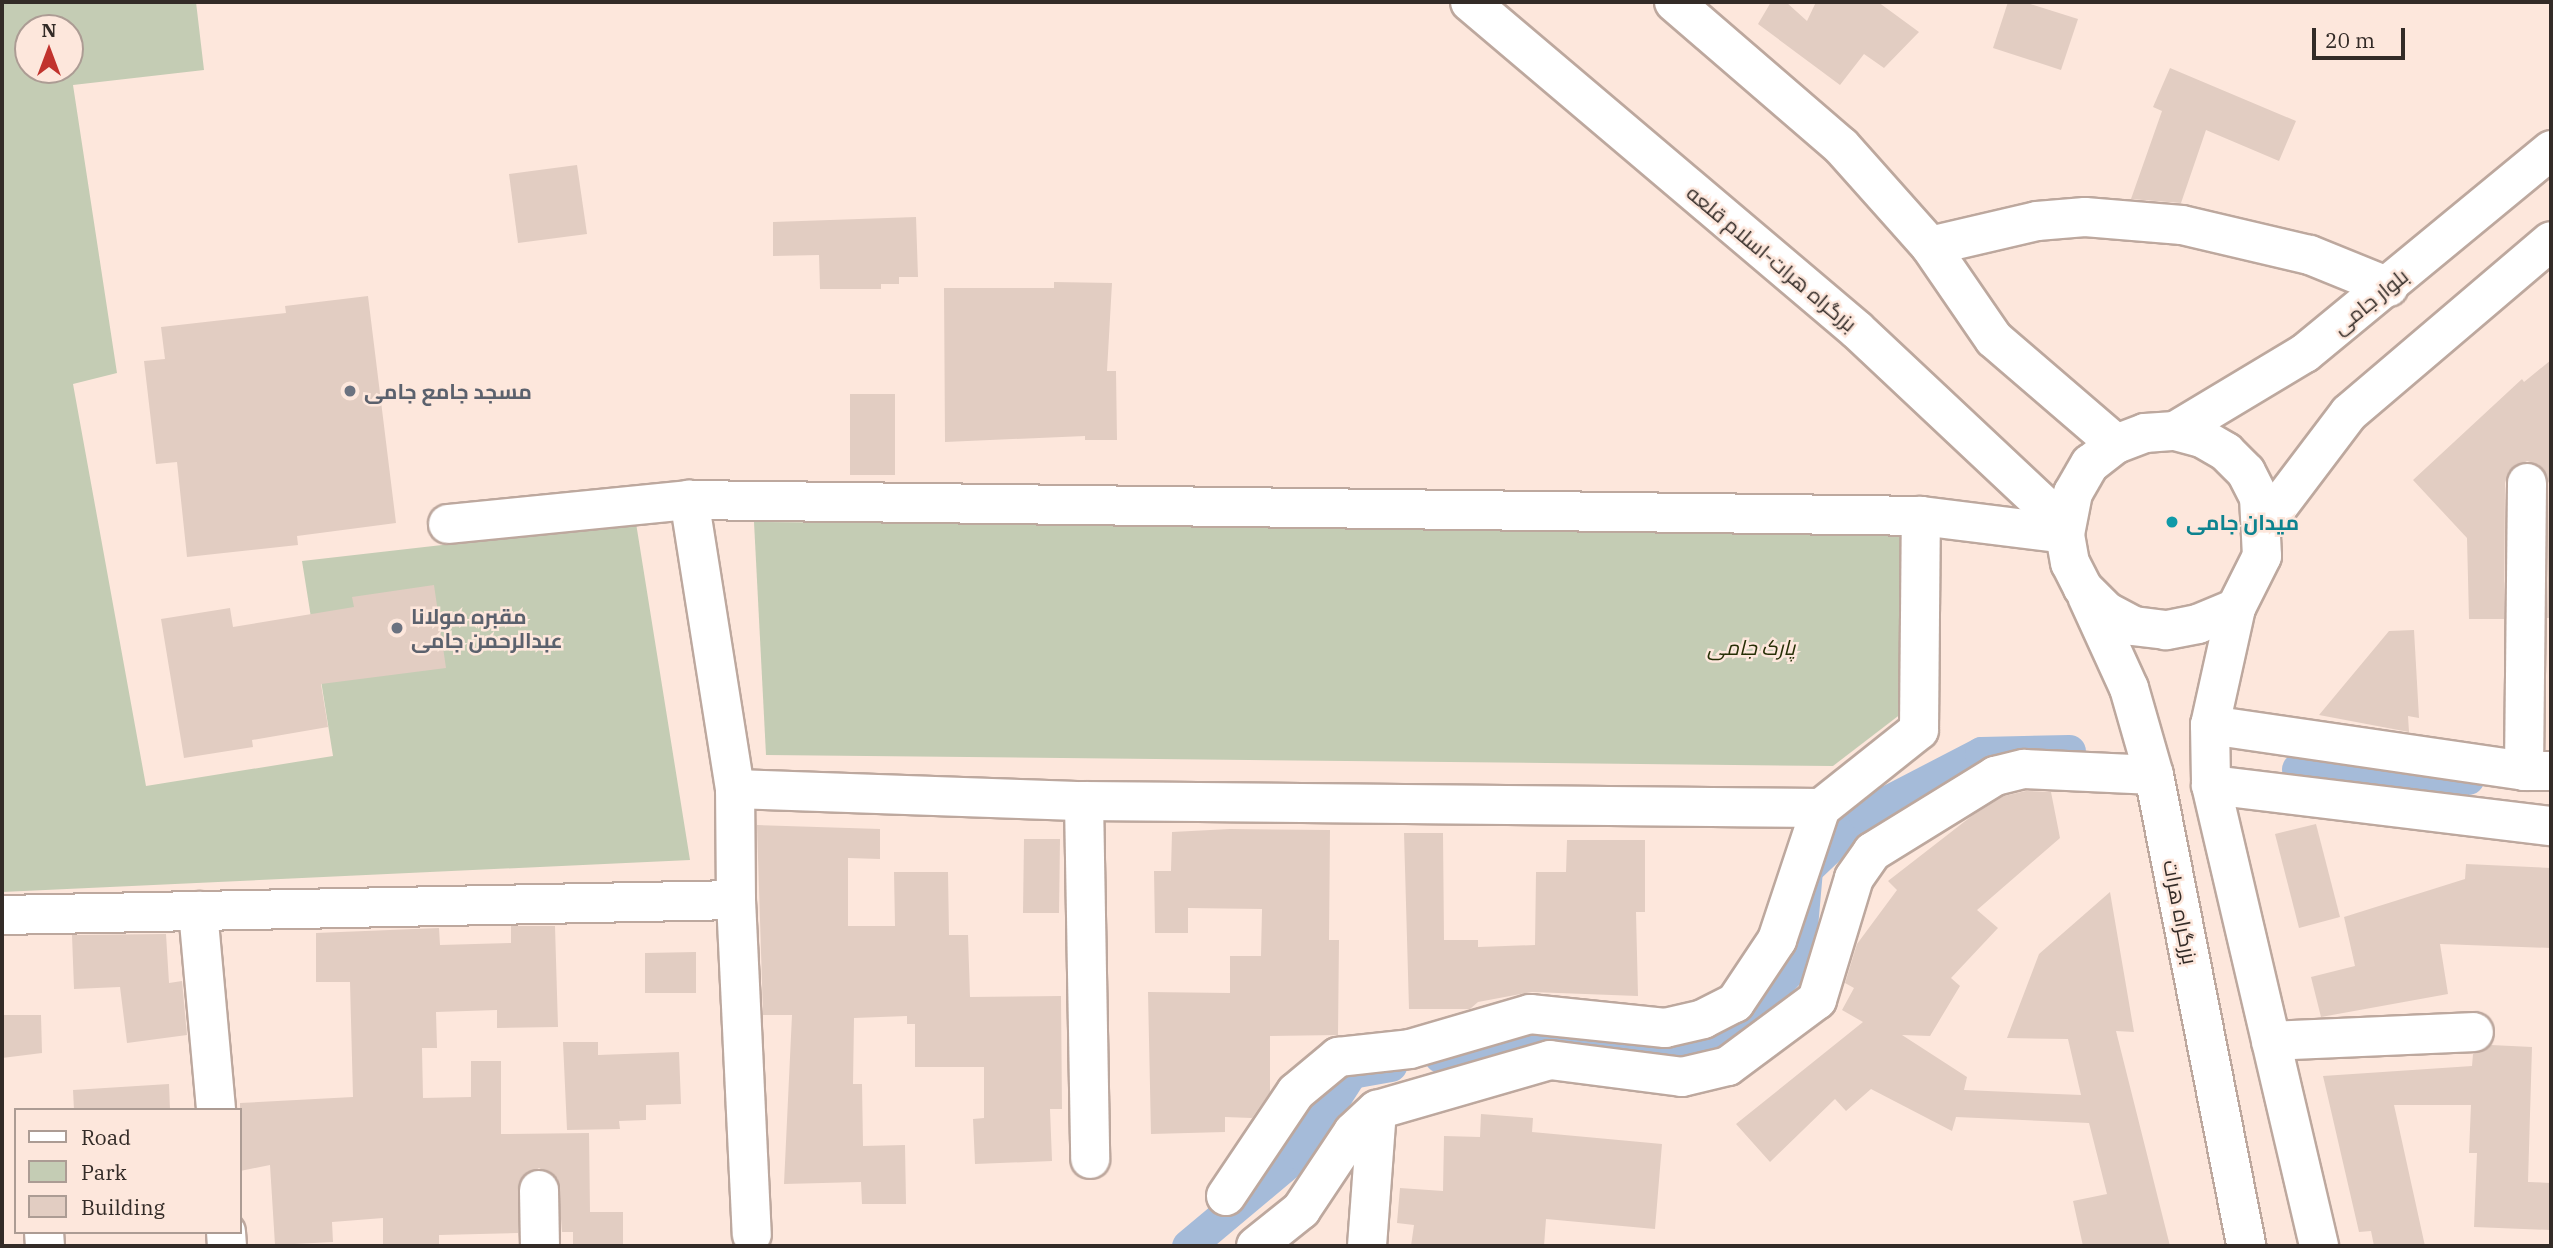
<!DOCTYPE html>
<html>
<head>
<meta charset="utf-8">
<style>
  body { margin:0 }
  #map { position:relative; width:2553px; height:1248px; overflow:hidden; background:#fde7dc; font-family:"IBM Plex Serif",Cairo,serif }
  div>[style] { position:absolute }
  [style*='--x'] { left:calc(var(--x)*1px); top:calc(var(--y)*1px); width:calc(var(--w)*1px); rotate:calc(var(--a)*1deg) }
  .green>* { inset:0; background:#c4ccb4 }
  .canal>* { height:33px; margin:-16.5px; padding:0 16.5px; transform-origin:16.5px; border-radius:16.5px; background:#a5bbd9 }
  .building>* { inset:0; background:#e2cdc2 }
  .roads { filter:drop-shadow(2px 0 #bda89e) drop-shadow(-2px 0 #bda89e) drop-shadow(0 2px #bda89e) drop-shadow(0 -2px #bda89e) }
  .minor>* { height:38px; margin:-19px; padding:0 19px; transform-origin:19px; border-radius:19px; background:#fff }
  .highway>* { height:38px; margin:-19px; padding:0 19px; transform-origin:19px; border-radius:19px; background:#fff }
  .dots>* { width:19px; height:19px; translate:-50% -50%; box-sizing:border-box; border:4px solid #fde7dc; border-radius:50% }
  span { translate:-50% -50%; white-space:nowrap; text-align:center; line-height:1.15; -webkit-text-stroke:5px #fde7dc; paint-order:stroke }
  .street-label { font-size:21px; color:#332b27 }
  .worship-label { font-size:21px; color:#5b616d; font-weight:700 }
  .left { translate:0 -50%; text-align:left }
  .culture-label { font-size:21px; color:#0d838f; font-weight:700 }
  .park-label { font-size:21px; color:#262f05; font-style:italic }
  .frame { position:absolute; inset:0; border:4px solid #332b27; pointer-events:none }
  .legend { position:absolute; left:14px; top:1108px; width:228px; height:126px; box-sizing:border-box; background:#fde7dc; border:2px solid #ac9c94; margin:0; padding:9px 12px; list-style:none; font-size:21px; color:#332b27 }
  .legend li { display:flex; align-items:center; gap:14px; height:35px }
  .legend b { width:35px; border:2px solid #ac9c94 }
  .north { position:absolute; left:14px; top:14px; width:70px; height:70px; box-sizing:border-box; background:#fde7dc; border:2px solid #ac9c94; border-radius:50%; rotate:0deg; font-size:19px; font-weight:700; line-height:28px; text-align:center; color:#332b27 }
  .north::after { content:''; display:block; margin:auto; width:24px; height:32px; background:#c1332d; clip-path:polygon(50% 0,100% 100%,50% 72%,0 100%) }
  .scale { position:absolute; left:2312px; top:28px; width:93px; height:32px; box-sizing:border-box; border:4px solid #332b27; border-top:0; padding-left:9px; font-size:21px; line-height:24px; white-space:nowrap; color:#332b27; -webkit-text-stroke:5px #fde7dc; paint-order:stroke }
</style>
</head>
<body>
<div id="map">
  <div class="green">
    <i style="clip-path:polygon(evenodd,2px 2px,196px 2px,204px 70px,73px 85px,117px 373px,73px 384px,146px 786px,333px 756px,302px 561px,636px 523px,690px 860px,2px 892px,2px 2px,28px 28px,70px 28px,70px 70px,28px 70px,28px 28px)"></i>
    <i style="clip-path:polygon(754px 522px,1908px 531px,1906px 710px,1833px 766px,766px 755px)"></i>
  </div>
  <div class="canal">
    <i style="--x:2298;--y:769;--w:170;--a:3"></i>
    <i style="--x:1440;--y:1056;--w:108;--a:-10.7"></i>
    <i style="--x:1546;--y:1036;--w:113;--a:8.1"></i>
    <i style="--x:1658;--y:1052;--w:82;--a:-17.8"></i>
    <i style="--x:1736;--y:1027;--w:91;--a:-46.8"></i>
    <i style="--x:1798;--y:961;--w:92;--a:-85"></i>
    <i style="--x:1806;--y:869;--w:80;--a:-43.5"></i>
    <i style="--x:1864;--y:814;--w:132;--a:-27.5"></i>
    <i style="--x:1981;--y:753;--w:88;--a:-1.3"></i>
    <i style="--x:1188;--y:1246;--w:145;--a:-40"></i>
    <i style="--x:1299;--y:1153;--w:96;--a:-57.3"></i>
    <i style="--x:1351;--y:1072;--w:40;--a:-10"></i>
  </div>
  <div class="building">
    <i style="clip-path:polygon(1771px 2px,1786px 2px,1807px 21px,1816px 2px,1878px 2px,1919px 32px,1884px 68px,1864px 54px,1840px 85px,1758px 24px)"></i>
    <i style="clip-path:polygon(2008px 2px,2024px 2px,2078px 19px,2061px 70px,1993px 48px)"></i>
    <i style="clip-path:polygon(2170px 68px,2296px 121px,2279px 161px,2206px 130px,2181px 203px,2131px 199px,2162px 111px,2153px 107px)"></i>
    <i style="clip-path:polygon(577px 165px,587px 234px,518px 243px,509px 174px)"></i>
    <i style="clip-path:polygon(916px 217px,918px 277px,899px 277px,899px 284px,881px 284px,881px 289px,820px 289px,819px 255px,773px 256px,773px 222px)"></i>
    <i style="clip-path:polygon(1054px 282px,1112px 283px,1107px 371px,1116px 371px,1117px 440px,1085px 440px,1085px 436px,945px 442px,944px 288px,1054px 288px)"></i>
    <i style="clip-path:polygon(368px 296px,396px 523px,297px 536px,298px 545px,187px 557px,177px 462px,156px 464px,144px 361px,165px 359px,161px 327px,286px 313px,285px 306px)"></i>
    <i style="clip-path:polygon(2551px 360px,2551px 618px,2547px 618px,2549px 483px,2539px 465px,2527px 461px,2509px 471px,2505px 483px,2504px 619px,2469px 619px,2467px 538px,2413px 480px,2522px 379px,2524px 382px)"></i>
    <i style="clip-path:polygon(850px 394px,895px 394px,895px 475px,850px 475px)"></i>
    <i style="clip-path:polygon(434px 585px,446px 668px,321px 684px,328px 727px,252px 740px,253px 747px,184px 758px,161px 619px,230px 608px,233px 627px,354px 607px,352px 597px)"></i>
    <i style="clip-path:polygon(2414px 630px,2419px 718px,2408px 716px,2409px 732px,2319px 715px,2389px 631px)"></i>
    <i style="clip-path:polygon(2026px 791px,2051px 792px,2060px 838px,1977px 910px,1998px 928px,1951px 978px,1960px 986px,1930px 1036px,1902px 1035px,1967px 1077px,1964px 1090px,2081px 1095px,2068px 1039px,2007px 1038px,2039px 954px,2110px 892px,2134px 1032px,2116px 1031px,2170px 1246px,2083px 1246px,2073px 1201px,2107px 1194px,2089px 1123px,1956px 1117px,1952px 1131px,1871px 1089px,1846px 1111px,1835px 1099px,1770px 1162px,1736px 1124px,1863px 1022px,1842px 1010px,1854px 988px,1845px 983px,1857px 944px,1897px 890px,1888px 881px,1973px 815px,2004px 796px)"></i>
    <i style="clip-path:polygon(2316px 824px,2340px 917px,2299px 928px,2275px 834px)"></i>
    <i style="clip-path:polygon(757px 825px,880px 829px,880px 859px,848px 858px,848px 926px,895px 926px,894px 872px,948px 872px,949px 935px,968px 935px,970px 997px,1061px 996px,1062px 1109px,1050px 1109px,1052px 1161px,975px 1164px,973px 1119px,984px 1118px,984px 1067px,915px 1067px,915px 1024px,907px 1024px,907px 1016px,854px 1018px,853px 1084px,862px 1084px,863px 1146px,905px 1145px,906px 1204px,862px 1204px,861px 1182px,784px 1184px,792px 1015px,763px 1015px)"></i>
    <i style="clip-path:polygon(1230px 829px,1330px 830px,1329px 940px,1339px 940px,1338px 1035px,1270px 1036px,1270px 1092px,1252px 1118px,1225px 1117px,1225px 1132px,1151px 1134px,1148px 992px,1230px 993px,1230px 956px,1261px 956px,1262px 909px,1188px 908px,1188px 933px,1155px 933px,1154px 871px,1171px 871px,1172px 832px)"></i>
    <i style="clip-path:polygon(1404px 833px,1443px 833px,1444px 940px,1478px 940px,1478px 947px,1535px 945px,1536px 872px,1566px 872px,1567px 840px,1645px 840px,1645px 912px,1636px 912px,1638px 996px,1532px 992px,1478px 1002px,1470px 1009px,1409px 1009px)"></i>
    <i style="clip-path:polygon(1024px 839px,1060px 839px,1059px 913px,1023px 913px)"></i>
    <i style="clip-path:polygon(2466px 864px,2551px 868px,2551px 948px,2440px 944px,2448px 994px,2321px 1017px,2311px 977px,2355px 966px,2344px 917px,2465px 879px)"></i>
    <i style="clip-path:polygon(511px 926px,555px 926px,558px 1027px,497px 1028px,497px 1010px,436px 1012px,437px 1048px,422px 1048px,423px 1098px,471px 1097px,471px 1061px,501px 1061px,501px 1134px,589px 1133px,590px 1212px,623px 1212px,623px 1244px,573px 1245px,573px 1232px,562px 1232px,558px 1179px,539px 1168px,520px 1180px,518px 1233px,439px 1235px,439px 1246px,383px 1246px,383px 1218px,332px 1222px,333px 1242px,275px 1245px,270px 1165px,240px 1171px,240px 1103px,353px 1097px,350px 982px,316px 982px,316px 933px,439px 928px,440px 945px,511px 943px)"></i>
    <i style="clip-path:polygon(166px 934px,169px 983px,182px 981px,187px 1035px,127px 1043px,120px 987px,74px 989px,72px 935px)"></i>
    <i style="clip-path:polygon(696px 952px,696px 993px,645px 993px,645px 953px)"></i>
    <i style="clip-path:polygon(2px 1015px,41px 1015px,42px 1053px,2px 1058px)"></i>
    <i style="clip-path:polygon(563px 1042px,598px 1042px,598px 1055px,679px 1052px,681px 1104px,646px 1105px,646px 1120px,619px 1121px,620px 1129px,567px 1130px)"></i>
    <i style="clip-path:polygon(2491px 1045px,2532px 1047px,2528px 1182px,2551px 1183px,2551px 1230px,2474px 1227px,2477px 1153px,2469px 1153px,2471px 1105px,2394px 1105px,2425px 1246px,2374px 1246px,2371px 1231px,2359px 1232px,2323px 1076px,2472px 1066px,2473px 1054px)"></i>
    <i style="clip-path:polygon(169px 1084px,170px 1110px,74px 1110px,73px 1090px)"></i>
    <i style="clip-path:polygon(1481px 1114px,1533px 1118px,1532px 1132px,1662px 1144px,1655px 1229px,1546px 1219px,1544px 1246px,1411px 1246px,1414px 1225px,1397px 1223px,1400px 1188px,1443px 1191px,1444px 1136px,1480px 1137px)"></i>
  </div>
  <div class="roads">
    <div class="minor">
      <i style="--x:1930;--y:246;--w:110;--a:-13.2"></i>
      <i style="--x:2037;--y:221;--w:48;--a:-4.8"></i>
      <i style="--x:2085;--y:217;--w:97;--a:4.7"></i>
      <i style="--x:2182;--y:225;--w:131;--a:13.2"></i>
      <i style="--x:2310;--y:255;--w:85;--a:22.1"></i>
      <i style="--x:448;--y:524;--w:242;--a:-5.7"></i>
      <i style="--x:2210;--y:725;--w:317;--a:8.3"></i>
      <i style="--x:2524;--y:771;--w:27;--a:0"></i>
      <i style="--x:2524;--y:771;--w:288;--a:-89.4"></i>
      <i style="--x:2211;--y:785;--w:342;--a:6.9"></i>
      <i style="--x:735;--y:789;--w:349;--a:2"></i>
      <i style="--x:1084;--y:801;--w:737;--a:0.54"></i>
      <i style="--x:1821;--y:808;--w:125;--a:-38.5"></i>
      <i style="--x:1919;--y:730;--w:214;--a:-89.5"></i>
      <i style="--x:1084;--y:801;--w:358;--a:89"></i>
      <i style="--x:736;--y:900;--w:335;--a:87.3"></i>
      <i style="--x:198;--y:911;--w:200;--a:84.8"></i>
      <i style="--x:2;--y:915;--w:734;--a:-1.17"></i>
      <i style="--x:736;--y:900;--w:111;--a:-90.5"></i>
      <i style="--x:735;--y:789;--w:293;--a:-99"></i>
      <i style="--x:689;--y:500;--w:1232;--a:0.74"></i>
      <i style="--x:1921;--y:516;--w:145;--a:7.1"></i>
      <i style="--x:2271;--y:1041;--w:203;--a:-2.5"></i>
      <i style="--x:539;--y:1190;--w:56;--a:89"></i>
      <i style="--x:1226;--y:1196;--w:125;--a:-56.1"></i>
      <i style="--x:1296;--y:1092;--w:55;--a:-39.8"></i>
      <i style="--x:1338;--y:1057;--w:72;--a:-6.3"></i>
      <i style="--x:1410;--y:1049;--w:125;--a:-16.3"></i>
      <i style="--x:1530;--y:1014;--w:136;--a:5.9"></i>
      <i style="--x:1665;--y:1028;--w:39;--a:-13"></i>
      <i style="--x:1703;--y:1019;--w:36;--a:-27"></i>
      <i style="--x:1735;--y:1003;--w:76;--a:-56.3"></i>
      <i style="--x:1777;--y:940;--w:139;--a:-71.6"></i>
      <i style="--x:44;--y:1232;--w:14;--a:86"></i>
      <i style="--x:226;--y:1232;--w:14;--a:86"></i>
      <i style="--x:1256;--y:1246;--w:58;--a:-38.7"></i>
      <i style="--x:1301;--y:1210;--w:94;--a:-56.3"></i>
      <i style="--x:1353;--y:1132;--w:33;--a:-43"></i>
      <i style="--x:1377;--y:1110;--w:180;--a:-16.1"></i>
      <i style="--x:1550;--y:1060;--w:133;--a:7.3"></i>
      <i style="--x:1682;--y:1077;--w:47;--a:-13.4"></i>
      <i style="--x:1728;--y:1066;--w:111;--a:-36.6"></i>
      <i style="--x:1817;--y:1000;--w:127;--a:-73.1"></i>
      <i style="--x:1854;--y:878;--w:32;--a:-55"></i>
      <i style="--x:1872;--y:852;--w:145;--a:-31.7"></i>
      <i style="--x:1995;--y:776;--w:30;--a:-14"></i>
      <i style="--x:2024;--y:769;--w:130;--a:2.6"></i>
      <i style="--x:1367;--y:1246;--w:136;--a:-85.8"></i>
    </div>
    <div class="highway">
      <i style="--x:1470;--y:2;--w:507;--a:40.28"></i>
      <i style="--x:1857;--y:330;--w:285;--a:43.2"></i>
      <i style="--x:1674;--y:2;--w:221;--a:40.8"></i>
      <i style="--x:1841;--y:146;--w:134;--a:48.3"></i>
      <i style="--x:1930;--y:246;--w:113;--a:55.5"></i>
      <i style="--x:1994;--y:339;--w:161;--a:40.7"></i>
      <i style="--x:2175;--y:431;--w:152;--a:-31"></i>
      <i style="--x:2305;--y:353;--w:319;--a:-39.5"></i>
      <i style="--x:2262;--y:528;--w:144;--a:-52.9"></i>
      <i style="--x:2349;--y:413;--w:265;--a:-40.4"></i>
      <i style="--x:2087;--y:596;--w:101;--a:65.5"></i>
      <i style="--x:2129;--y:688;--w:91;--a:74"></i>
      <i style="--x:2154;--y:775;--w:480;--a:78.9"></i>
      <i style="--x:2236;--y:608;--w:41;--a:157.2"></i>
      <i style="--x:2198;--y:624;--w:33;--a:169"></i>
      <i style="--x:2166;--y:630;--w:32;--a:-173"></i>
      <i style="--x:2134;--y:626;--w:32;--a:-152"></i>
      <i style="--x:2106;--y:611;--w:33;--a:-135"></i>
      <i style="--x:2083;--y:588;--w:28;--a:-117"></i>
      <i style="--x:2070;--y:563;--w:29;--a:-100"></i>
      <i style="--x:2065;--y:534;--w:42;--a:-79"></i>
      <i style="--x:2073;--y:493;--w:34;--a:-60"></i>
      <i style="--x:2090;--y:464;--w:33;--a:-38"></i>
      <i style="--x:2116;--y:444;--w:31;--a:-21"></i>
      <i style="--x:2145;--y:433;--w:30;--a:-4"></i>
      <i style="--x:2175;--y:431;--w:28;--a:15"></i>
      <i style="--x:2202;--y:438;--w:28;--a:30"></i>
      <i style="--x:2226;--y:452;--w:28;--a:45"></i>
      <i style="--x:2246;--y:472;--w:28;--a:63"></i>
      <i style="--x:2259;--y:497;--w:59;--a:87.1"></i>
      <i style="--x:2262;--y:556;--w:58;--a:116.6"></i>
      <i style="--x:2236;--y:608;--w:120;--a:102.5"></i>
      <i style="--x:2210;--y:725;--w:60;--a:89"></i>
      <i style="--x:2211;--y:785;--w:473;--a:76.8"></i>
    </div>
  </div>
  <div class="dots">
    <i style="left:350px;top:391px;background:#6b7280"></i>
    <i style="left:2172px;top:522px;background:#0f9aa8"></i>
    <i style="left:397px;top:628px;background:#6b7280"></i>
  </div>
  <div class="street-label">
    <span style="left:1772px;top:258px;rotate:40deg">بزرگراه هرات-اسلام قلعه</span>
    <span style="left:2370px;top:301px;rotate:-39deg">بلوار جامی</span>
    <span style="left:2181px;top:912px;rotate:79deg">بزرگراه هرات</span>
  </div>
  <div class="worship-label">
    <span class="left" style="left:364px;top:391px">مسجد جامع جامی</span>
    <span class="left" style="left:411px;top:628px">مقبره مولانا<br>عبدالرحمن جامی</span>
  </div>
  <div class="culture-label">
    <span class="left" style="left:2186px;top:522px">میدان جامی</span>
  </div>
  <div class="park-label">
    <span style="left:1751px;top:647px">پارک جامی</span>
  </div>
  <div class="frame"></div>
  <ul class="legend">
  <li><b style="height:9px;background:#fff"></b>Road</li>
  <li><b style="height:19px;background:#c4ccb4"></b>Park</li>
  <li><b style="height:19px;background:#e2cdc2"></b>Building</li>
  </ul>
  <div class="north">N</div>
  <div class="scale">20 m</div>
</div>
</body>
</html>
